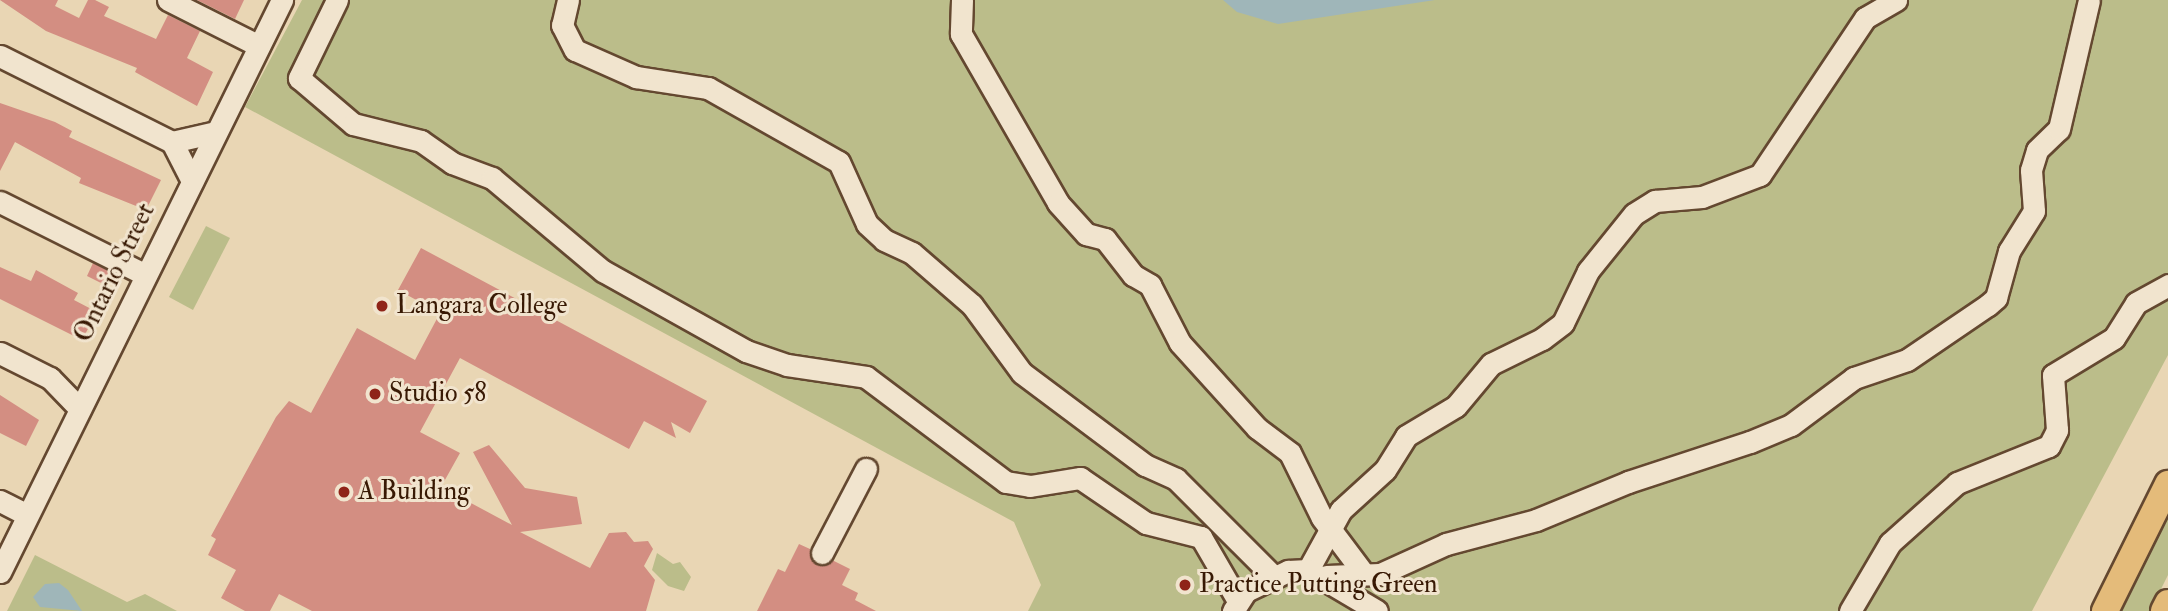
<!DOCTYPE html>
<html>
<head>
<meta charset="utf-8">
<style>
  body { margin:0 }
  #map { position:relative; width:2168px; height:611px; overflow:hidden; background:#e9d6b4; font-family:"IM FELL Double Pica",serif }
  div>[style] { position:absolute }
  [style*='--x'] { left:calc(var(--x)*1px); top:calc(var(--y)*1px); width:calc(var(--w)*1px); rotate:calc(var(--a)*1deg) }
  .green>* { inset:0; background:#bbbd8a }
  .water>* { inset:0; background:#9fb6b9 }
  .building>* { inset:0; background:#d38e82 }
  .roads { filter:drop-shadow(2px 0 #644830) drop-shadow(-2px 0 #644830) drop-shadow(0 2px #644830) drop-shadow(0 -2px #644830) }
  .minor>* { height:21px; margin:-10.5px; padding:0 10.5px; transform-origin:10.5px; border-radius:10.5px; background:#f1e4ce }
  .major>* { height:26px; margin:-13px; padding:0 13px; transform-origin:13px; border-radius:13px; background:#e4bb7a }
  .dots>* { width:19px; height:19px; translate:-50% -50%; box-sizing:border-box; border:4px solid #f1e4ce; border-radius:50% }
  span { translate:-50% -50%; white-space:nowrap; text-align:center; line-height:1.15; -webkit-text-stroke:6px #f1e4ce; paint-order:stroke }
  .street-label { font-size:26px; color:#381904 }
  .poi-label { font-size:26px; color:#381904 }
  .left { translate:0 -50%; text-align:left }
</style>
</head>
<body>
<div id="map">
  <div class="green">
    <i style="clip-path:polygon(302px 0,2168px 0,2168px 355px,2032px 611px,1028px 611px,1041px 585px,1014px 522px,245px 107px)"></i>
    <i style="clip-path:polygon(206px 226px,230px 238px,193px 310px,169px 297px)"></i>
    <i style="clip-path:polygon(2168px 516px,2168px 575px,2150px 611px,2121px 611px)"></i>
    <i style="clip-path:polygon(657px 553px,673px 564px,680px 562px,691px 577px,684px 591px,668px 586px,652px 570px)"></i>
    <i style="clip-path:polygon(35px 555px,127px 602px,145px 594px,177px 611px,7px 611px)"></i>
  </div>
  <div class="water">
    <i style="clip-path:polygon(1223px 0,1435px 0,1278px 24px,1237px 12px)"></i>
    <i style="clip-path:polygon(59px 583px,68px 590px,82px 611px,40px 607px,33px 597px,45px 584px)"></i>
  </div>
  <div class="building">
    <i style="clip-path:polygon(0 0,58px 0,55px 6px,79px 18px,88px 0,95px 0,109px 7px,104px 16px,156px 39px,168px 15px,200px 31px,187px 58px,213px 72px,197px 106px,135px 72px,137px 68px,46px 31px)"></i>
    <i style="clip-path:polygon(197px 0,244px 0,235px 19px)"></i>
    <i style="clip-path:polygon(0 103px,55px 122px,72px 131px,69px 137px,161px 180px,146px 210px,79px 183px,81px 178px,15px 142px,0 171px)"></i>
    <i style="clip-path:polygon(421px 248px,707px 401px,690px 433px,671px 422px,676px 438px,644px 421px,629px 449px,460px 358px,420px 432px,460px 453px,441px 487px,512px 525px,473px 452px,489px 445px,525px 488px,577px 497px,582px 524px,520px 532px,590px 568px,609px 533px,626px 532px,634px 542px,648px 541px,653px 549px,644px 566px,655px 580px,646px 611px,312px 611px,279px 594px,270px 611px,245px 611px,221px 598px,236px 570px,208px 555px,216px 539px,211px 536px,276px 417px,289px 401px,311px 413px,357px 328px,415px 360px,440px 313px,398px 290px)"></i>
    <i style="clip-path:polygon(93px 263px,111px 272px,105px 285px,87px 276px)"></i>
    <i style="clip-path:polygon(0 267px,31px 281px,36px 270px,78px 293px,74px 300px,97px 312px,82px 340px,0 299px)"></i>
    <i style="clip-path:polygon(0 395px,39px 420px,26px 446px,0 433px)"></i>
    <i style="clip-path:polygon(799px 544px,810px 549px,817px 565px,832px 560px,850px 569px,842px 585px,858px 593px,855px 600px,876px 611px,757px 611px,778px 569px,785px 572px)"></i>
  </div>
  <div class="roads">
    <div class="minor">
      <i style="--x:168;--y:0;--w:102;--a:26.8"></i>
      <i style="--x:337;--y:0;--w:87;--a:116"></i>
      <i style="--x:299;--y:78;--w:71;--a:40.4"></i>
      <i style="--x:353;--y:124;--w:70;--a:14"></i>
      <i style="--x:421;--y:141;--w:38;--a:35"></i>
      <i style="--x:452;--y:163;--w:43;--a:20.6"></i>
      <i style="--x:492;--y:178;--w:145;--a:40"></i>
      <i style="--x:603;--y:271;--w:164;--a:29.2"></i>
      <i style="--x:746;--y:351;--w:43;--a:18.9"></i>
      <i style="--x:787;--y:365;--w:80;--a:8.6"></i>
      <i style="--x:866;--y:377;--w:175;--a:36.9"></i>
      <i style="--x:1006;--y:482;--w:24;--a:9"></i>
      <i style="--x:1030;--y:486;--w:51;--a:-9.1"></i>
      <i style="--x:1080;--y:478;--w:80;--a:34.3"></i>
      <i style="--x:1146;--y:523;--w:57;--a:14.3"></i>
      <i style="--x:1201;--y:537;--w:72;--a:59.9"></i>
      <i style="--x:568;--y:0;--w:26;--a:103"></i>
      <i style="--x:562;--y:25;--w:28;--a:63"></i>
      <i style="--x:575;--y:50;--w:67;--a:23.9"></i>
      <i style="--x:636;--y:77;--w:73;--a:8.7"></i>
      <i style="--x:708;--y:88;--w:150;--a:29.5"></i>
      <i style="--x:839;--y:162;--w:68;--a:65.7"></i>
      <i style="--x:867;--y:224;--w:23;--a:43"></i>
      <i style="--x:884;--y:240;--w:31;--a:25"></i>
      <i style="--x:912;--y:253;--w:79;--a:40.9"></i>
      <i style="--x:972;--y:305;--w:84;--a:53.7"></i>
      <i style="--x:1022;--y:373;--w:154;--a:36.8"></i>
      <i style="--x:1145;--y:465;--w:34;--a:24"></i>
      <i style="--x:1176;--y:479;--w:139;--a:45"></i>
      <i style="--x:962;--y:0;--w:34;--a:92"></i>
      <i style="--x:961;--y:34;--w:195;--a:60.1"></i>
      <i style="--x:1058;--y:203;--w:42;--a:47.9"></i>
      <i style="--x:1086;--y:234;--w:20;--a:15"></i>
      <i style="--x:1105;--y:239;--w:46;--a:52.1"></i>
      <i style="--x:1133;--y:275;--w:20;--a:30"></i>
      <i style="--x:1150;--y:285;--w:65;--a:62.7"></i>
      <i style="--x:1180;--y:343;--w:115;--a:47.8"></i>
      <i style="--x:1257;--y:428;--w:41;--a:37.1"></i>
      <i style="--x:1290;--y:453;--w:72;--a:63.8"></i>
      <i style="--x:1322;--y:518;--w:70;--a:53.1"></i>
      <i style="--x:0;--y:56;--w:192;--a:26.6"></i>
      <i style="--x:172;--y:142;--w:45;--a:-12.8"></i>
      <i style="--x:172;--y:142;--w:44;--a:62.9"></i>
      <i style="--x:0;--y:202;--w:163;--a:26.6"></i>
      <i style="--x:0;--y:353;--w:56;--a:26.6"></i>
      <i style="--x:50;--y:378;--w:43;--a:45.9"></i>
      <i style="--x:0;--y:501;--w:30;--a:27"></i>
      <i style="--x:822;--y:553;--w:95;--a:-62.4"></i>
      <i style="--x:1308;--y:570;--w:68;--a:-61.2"></i>
      <i style="--x:1341;--y:510;--w:59;--a:-42.3"></i>
      <i style="--x:1385;--y:470;--w:40;--a:-58"></i>
      <i style="--x:1406;--y:436;--w:58;--a:-31"></i>
      <i style="--x:1456;--y:406;--w:55;--a:-50.2"></i>
      <i style="--x:1491;--y:364;--w:57;--a:-26.1"></i>
      <i style="--x:1542;--y:339;--w:26;--a:-37"></i>
      <i style="--x:1563;--y:323;--w:58;--a:-64.3"></i>
      <i style="--x:1588;--y:271;--w:73;--a:-51.1"></i>
      <i style="--x:1634;--y:214;--w:25;--a:-32"></i>
      <i style="--x:1655;--y:201;--w:47;--a:-4.9"></i>
      <i style="--x:1702;--y:197;--w:62;--a:-20.8"></i>
      <i style="--x:1760;--y:175;--w:189;--a:-56.2"></i>
      <i style="--x:1865;--y:18;--w:36;--a:-30"></i>
      <i style="--x:0;--y:572;--w:638;--a:-63.76"></i>
      <i style="--x:1326;--y:576;--w:54;--a:-2.1"></i>
      <i style="--x:1380;--y:574;--w:72;--a:-24.4"></i>
      <i style="--x:1446;--y:544;--w:93;--a:-14.9"></i>
      <i style="--x:1536;--y:520;--w:100;--a:-22.4"></i>
      <i style="--x:1628;--y:482;--w:128;--a:-18.2"></i>
      <i style="--x:1750;--y:442;--w:44;--a:-22.5"></i>
      <i style="--x:1791;--y:425;--w:79;--a:-36.7"></i>
      <i style="--x:1854;--y:378;--w:56;--a:-18.8"></i>
      <i style="--x:1907;--y:360;--w:98;--a:-34.2"></i>
      <i style="--x:1988;--y:305;--w:11;--a:-41"></i>
      <i style="--x:1996;--y:298;--w:49;--a:-74.5"></i>
      <i style="--x:2009;--y:251;--w:47;--a:-58"></i>
      <i style="--x:2034;--y:211;--w:41;--a:-94.2"></i>
      <i style="--x:2031;--y:170;--w:21;--a:-73"></i>
      <i style="--x:2037;--y:150;--w:30;--a:-44"></i>
      <i style="--x:2059;--y:129;--w:132;--a:-76.9"></i>
      <i style="--x:1233;--y:611;--w:24;--a:-57"></i>
      <i style="--x:1246;--y:591;--w:47;--a:-25.5"></i>
      <i style="--x:1288;--y:571;--w:20;--a:-3"></i>
      <i style="--x:1308;--y:570;--w:80;--a:30.7"></i>
      <i style="--x:1850;--y:611;--w:79;--a:-59.5"></i>
      <i style="--x:1890;--y:543;--w:90;--a:-41.8"></i>
      <i style="--x:1957;--y:483;--w:99;--a:-21.9"></i>
      <i style="--x:2049;--y:446;--w:18;--a:-63"></i>
      <i style="--x:2057;--y:430;--w:55;--a:-94.2"></i>
      <i style="--x:2053;--y:375;--w:71;--a:-31.2"></i>
      <i style="--x:2114;--y:338;--w:41;--a:-57.8"></i>
      <i style="--x:2136;--y:303;--w:37;--a:-29"></i>
    </div>
    <div class="major">
      <i style="--x:2105;--y:611;--w:142;--a:-63.6"></i>
      <i style="--x:2164;--y:611;--w:9;--a:-63"></i>
    </div>
  </div>
  <div class="dots">
    <i style="left:382px;top:306px;background:#8f2418"></i>
    <i style="left:375px;top:394px;background:#8f2418"></i>
    <i style="left:344px;top:492px;background:#8f2418"></i>
    <i style="left:1185px;top:585px;background:#8f2418"></i>
  </div>
  <div class="street-label">
    <span style="left:115px;top:273px;rotate:-64deg">Ontario Street</span>
  </div>
  <div class="poi-label">
    <span class="left" style="left:396px;top:306px">Langara College</span>
    <span class="left" style="left:389px;top:394px">Studio 58</span>
    <span class="left" style="left:358px;top:492px">A Building</span>
    <span class="left" style="left:1199px;top:585px">Practice Putting Green</span>
  </div>
</div>
</body>
</html>
